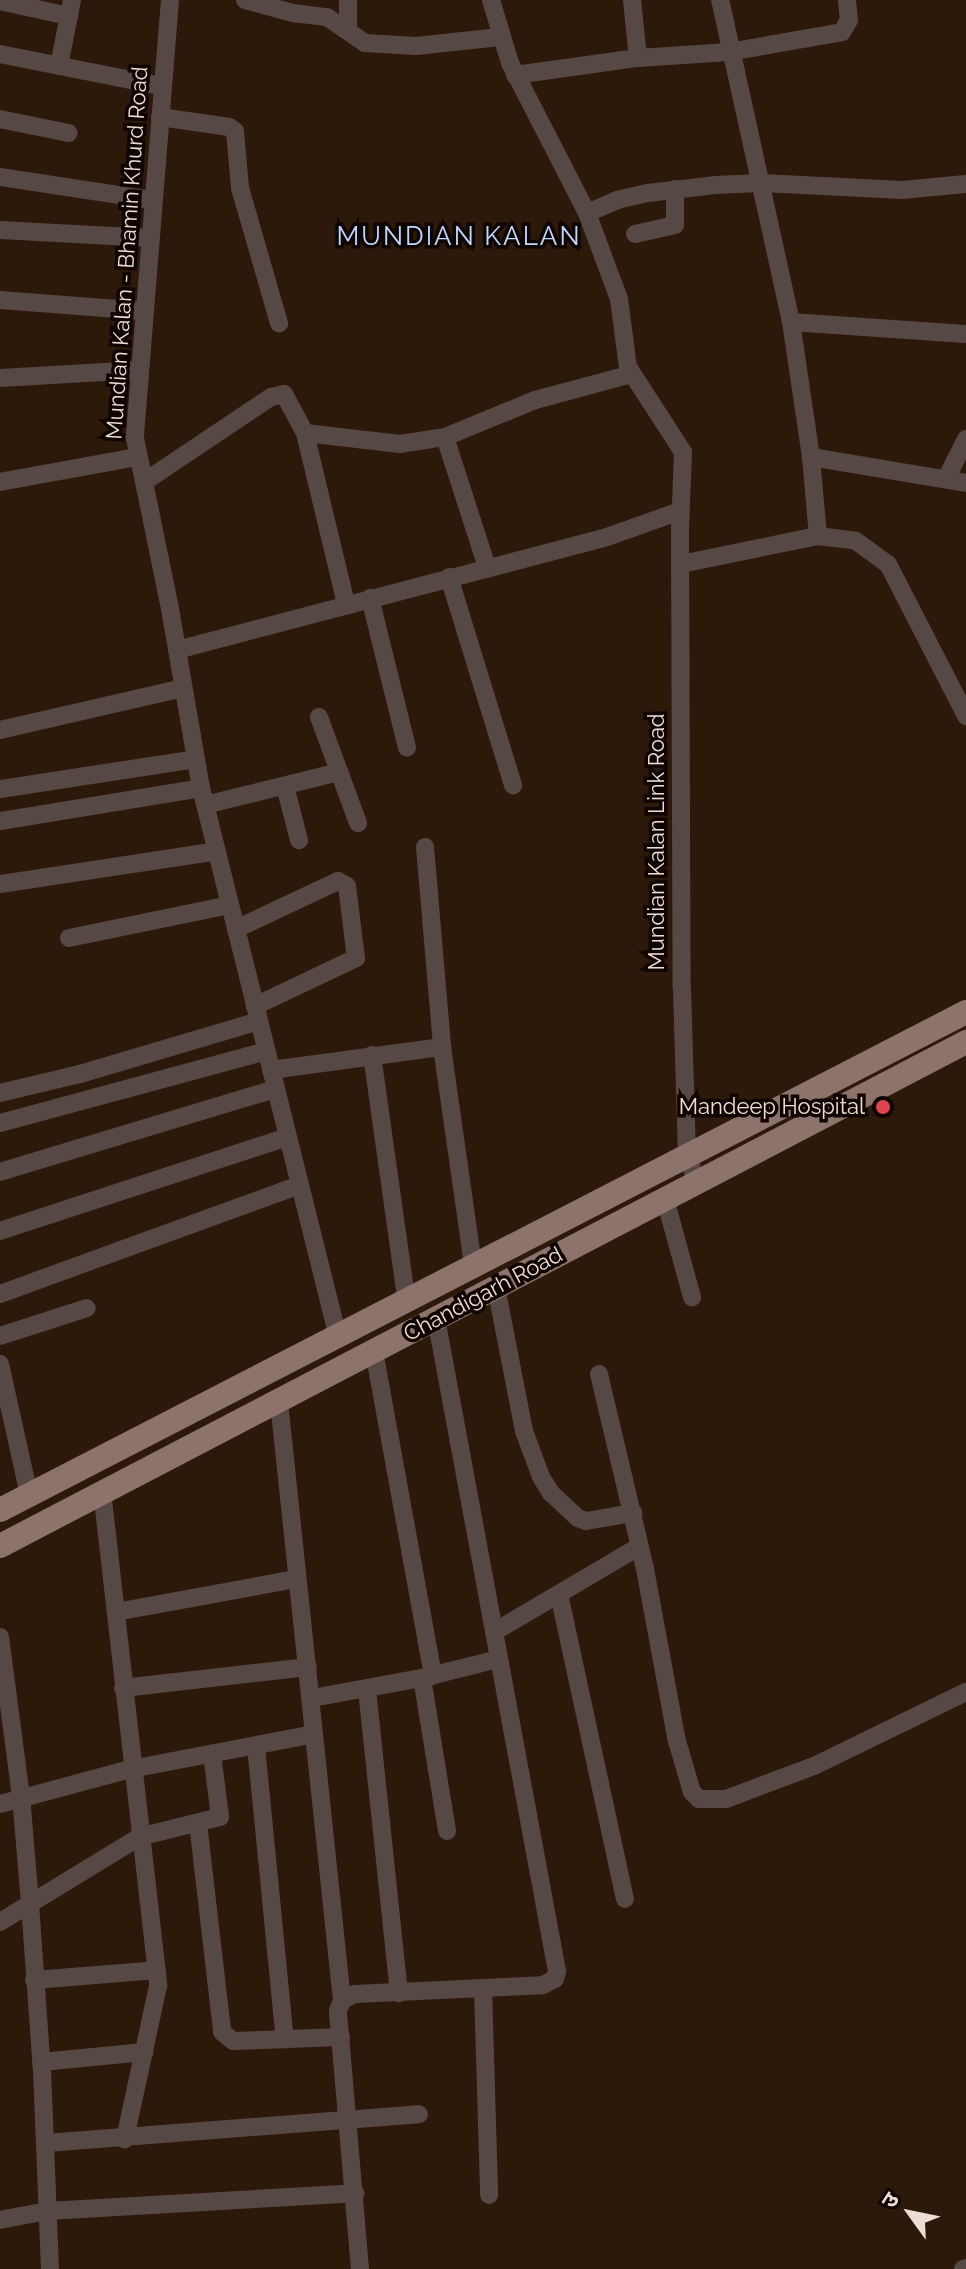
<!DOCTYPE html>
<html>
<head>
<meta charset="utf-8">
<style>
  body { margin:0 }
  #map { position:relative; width:966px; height:2269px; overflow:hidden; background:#2d190a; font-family:Raleway,"Noto Sans Devanagari",sans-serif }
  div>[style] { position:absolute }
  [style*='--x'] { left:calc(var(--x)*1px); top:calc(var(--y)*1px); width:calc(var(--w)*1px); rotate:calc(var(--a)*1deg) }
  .minor>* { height:18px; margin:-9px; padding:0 9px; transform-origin:9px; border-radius:9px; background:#564945 }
  .major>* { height:24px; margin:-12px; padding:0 12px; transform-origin:12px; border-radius:12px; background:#8d736b }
  .dots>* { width:22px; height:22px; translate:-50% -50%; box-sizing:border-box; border:4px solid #0f0603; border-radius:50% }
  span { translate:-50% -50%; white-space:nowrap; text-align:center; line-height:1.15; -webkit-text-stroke:7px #0f0603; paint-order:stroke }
  .street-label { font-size:22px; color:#edded5 }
  .poi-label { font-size:22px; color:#edded5 }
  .right { translate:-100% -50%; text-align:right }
  .quarter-label { font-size:26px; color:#bed8fe; letter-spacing:2px }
  .north { position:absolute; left:870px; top:2173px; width:80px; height:80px; -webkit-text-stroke:6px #0f0603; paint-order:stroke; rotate:303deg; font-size:22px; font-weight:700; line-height:32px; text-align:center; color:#edded5 }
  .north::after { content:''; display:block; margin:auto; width:28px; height:36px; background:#edded5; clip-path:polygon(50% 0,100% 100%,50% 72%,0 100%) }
</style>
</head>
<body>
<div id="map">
  <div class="minor">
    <i style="--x:170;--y:0;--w:439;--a:94.6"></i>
    <i style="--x:135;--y:438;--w:168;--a:78.4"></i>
    <i style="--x:169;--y:603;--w:188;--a:80.2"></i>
    <i style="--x:201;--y:788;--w:562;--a:75.99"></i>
    <i style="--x:245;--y:0;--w:50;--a:15.2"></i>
    <i style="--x:293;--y:13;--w:34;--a:7"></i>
    <i style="--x:327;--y:17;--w:46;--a:34.4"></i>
    <i style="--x:365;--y:43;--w:51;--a:3.4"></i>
    <i style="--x:416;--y:46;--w:84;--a:-6.1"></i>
    <i style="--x:348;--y:0;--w:30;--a:90"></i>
    <i style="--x:491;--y:0;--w:66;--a:73.2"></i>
    <i style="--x:510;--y:63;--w:169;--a:62.8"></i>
    <i style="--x:587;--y:213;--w:92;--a:69.6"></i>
    <i style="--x:619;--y:299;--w:69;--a:82.5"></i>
    <i style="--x:628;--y:367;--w:101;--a:57.1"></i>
    <i style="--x:683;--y:452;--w:77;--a:92.2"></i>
    <i style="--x:680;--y:529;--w:459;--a:89.8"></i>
    <i style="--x:682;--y:988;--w:166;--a:88.3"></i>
    <i style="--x:687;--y:1154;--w:31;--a:71"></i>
    <i style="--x:632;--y:0;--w:58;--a:84.1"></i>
    <i style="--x:0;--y:1;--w:71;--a:12.3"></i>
    <i style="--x:0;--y:54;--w:165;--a:11.2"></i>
    <i style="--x:59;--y:66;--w:67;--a:-78.9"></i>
    <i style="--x:515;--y:75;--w:124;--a:-7.9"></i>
    <i style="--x:638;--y:58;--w:91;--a:-3.8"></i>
    <i style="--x:729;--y:52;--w:115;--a:-10"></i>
    <i style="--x:842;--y:32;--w:14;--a:-60"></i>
    <i style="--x:849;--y:20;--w:20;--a:-96"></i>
    <i style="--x:160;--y:117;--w:70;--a:8.2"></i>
    <i style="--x:229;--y:127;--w:7;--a:34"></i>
    <i style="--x:235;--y:131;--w:57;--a:85"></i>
    <i style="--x:240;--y:188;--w:141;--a:73.9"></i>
    <i style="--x:0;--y:119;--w:70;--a:11.5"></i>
    <i style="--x:0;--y:177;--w:154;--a:8.6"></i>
    <i style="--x:587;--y:213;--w:33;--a:-23"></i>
    <i style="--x:617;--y:200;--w:32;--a:-13"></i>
    <i style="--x:648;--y:193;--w:67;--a:-6.8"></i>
    <i style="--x:715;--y:185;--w:45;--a:-2.5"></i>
    <i style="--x:760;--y:183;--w:142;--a:2.8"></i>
    <i style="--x:902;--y:190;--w:64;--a:-5.4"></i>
    <i style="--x:0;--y:230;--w:150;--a:3.1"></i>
    <i style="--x:635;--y:234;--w:41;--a:-12.7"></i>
    <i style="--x:675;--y:225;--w:36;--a:-90"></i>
    <i style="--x:0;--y:300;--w:144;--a:4.4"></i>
    <i style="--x:791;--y:322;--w:175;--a:3.9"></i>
    <i style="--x:0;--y:378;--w:139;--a:-3.3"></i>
    <i style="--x:305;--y:433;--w:96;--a:6.6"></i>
    <i style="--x:400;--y:444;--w:46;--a:-8.8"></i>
    <i style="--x:445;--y:437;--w:97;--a:-22.3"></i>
    <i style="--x:535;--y:400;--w:100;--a:-15"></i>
    <i style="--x:445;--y:437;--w:137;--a:72.1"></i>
    <i style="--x:811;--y:457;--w:157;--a:9.5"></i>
    <i style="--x:946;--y:479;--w:45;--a:-63.4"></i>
    <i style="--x:0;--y:482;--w:140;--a:-10.3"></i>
    <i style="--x:144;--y:482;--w:153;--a:-33.8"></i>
    <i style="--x:271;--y:397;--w:13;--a:-13"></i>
    <i style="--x:284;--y:394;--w:44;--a:61.7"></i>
    <i style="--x:305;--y:433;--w:176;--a:76.5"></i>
    <i style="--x:818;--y:536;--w:38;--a:7"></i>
    <i style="--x:856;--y:541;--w:39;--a:36"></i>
    <i style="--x:888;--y:564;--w:171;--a:62.8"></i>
    <i style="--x:681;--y:564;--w:140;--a:-11.6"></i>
    <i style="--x:818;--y:536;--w:79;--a:-95.1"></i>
    <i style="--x:811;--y:457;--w:136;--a:-98.4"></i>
    <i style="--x:791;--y:322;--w:330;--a:-102.4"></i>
    <i style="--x:449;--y:577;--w:218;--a:72.9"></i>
    <i style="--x:370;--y:598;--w:154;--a:76.1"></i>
    <i style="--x:177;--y:650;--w:445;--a:-14.7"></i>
    <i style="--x:607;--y:537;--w:77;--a:-19.6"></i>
    <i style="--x:319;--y:717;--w:113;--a:69.8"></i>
    <i style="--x:0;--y:730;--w:188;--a:-12.9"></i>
    <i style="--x:285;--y:786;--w:56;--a:75.5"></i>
    <i style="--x:0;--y:789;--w:198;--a:-8.7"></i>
    <i style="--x:205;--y:805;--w:138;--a:-13.8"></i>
    <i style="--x:0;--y:821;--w:204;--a:-9.3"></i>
    <i style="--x:425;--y:847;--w:201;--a:85.1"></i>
    <i style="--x:442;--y:1047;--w:219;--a:81.9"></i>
    <i style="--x:0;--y:884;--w:219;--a:-8.6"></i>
    <i style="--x:236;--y:929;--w:113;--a:-25.2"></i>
    <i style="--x:338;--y:881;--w:10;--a:29"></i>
    <i style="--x:347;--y:886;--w:73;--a:82.9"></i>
    <i style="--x:356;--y:958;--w:112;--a:154.6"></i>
    <i style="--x:69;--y:938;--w:164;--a:-11.6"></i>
    <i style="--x:372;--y:1055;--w:245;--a:82"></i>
    <i style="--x:271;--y:1070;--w:173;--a:-7.7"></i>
    <i style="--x:0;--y:1093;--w:82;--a:-13.4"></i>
    <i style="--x:80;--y:1074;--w:187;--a:-16.5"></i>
    <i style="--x:0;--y:1123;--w:276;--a:-15.1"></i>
    <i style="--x:0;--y:1172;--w:287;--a:-16.8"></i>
    <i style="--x:665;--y:1199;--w:102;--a:74.6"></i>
    <i style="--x:0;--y:1231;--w:302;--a:-18.1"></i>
    <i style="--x:496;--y:1287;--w:147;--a:79"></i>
    <i style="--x:524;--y:1431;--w:49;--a:69.7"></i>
    <i style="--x:541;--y:1477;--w:19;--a:58"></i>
    <i style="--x:551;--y:1493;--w:37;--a:43"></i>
    <i style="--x:578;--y:1518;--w:9;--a:21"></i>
    <i style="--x:586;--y:1521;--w:48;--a:-9.7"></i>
    <i style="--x:0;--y:1294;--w:318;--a:-20"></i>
    <i style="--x:0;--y:1336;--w:91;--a:-17.8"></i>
    <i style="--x:374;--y:1351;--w:330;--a:79.7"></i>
    <i style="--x:0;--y:1364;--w:134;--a:77.5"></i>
    <i style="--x:599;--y:1374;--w:200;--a:76.7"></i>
    <i style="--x:645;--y:1569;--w:175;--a:79.5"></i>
    <i style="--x:677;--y:1741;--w:53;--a:73.6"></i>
    <i style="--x:692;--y:1792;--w:10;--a:45"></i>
    <i style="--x:699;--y:1799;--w:27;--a:0"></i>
    <i style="--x:726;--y:1799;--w:94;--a:-20.6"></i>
    <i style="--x:814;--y:1766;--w:169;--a:-26"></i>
    <i style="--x:279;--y:1402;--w:601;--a:83.99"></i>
    <i style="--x:102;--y:1491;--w:498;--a:83.5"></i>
    <i style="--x:158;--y:1986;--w:157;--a:102.2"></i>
    <i style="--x:559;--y:1594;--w:312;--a:77.8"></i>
    <i style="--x:116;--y:1612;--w:183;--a:-10.4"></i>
    <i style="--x:494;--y:1632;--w:169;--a:-30.5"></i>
    <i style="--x:0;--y:1637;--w:160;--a:82.5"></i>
    <i style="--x:21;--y:1796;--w:108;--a:85.2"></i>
    <i style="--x:30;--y:1904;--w:166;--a:85.9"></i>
    <i style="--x:42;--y:2070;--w:199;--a:87.7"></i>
    <i style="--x:422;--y:1678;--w:155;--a:80.7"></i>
    <i style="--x:123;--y:1688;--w:186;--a:-6.5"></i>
    <i style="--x:367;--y:1689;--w:306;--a:84"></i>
    <i style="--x:312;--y:1698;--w:112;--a:-10.3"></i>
    <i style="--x:422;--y:1678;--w:78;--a:-14"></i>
    <i style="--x:256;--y:1746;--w:295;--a:84.4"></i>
    <i style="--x:0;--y:1804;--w:136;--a:-15"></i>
    <i style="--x:131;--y:1769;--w:186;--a:-10.8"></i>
    <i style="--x:198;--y:1823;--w:210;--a:83.4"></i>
    <i style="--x:222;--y:2032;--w:14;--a:39"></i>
    <i style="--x:233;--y:2041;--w:108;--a:-2.1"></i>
    <i style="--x:0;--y:1922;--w:163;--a:-31.4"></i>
    <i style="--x:139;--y:1837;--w:83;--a:-13.9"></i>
    <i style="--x:220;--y:1817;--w:64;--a:-97.2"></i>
    <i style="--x:34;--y:1980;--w:123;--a:-4.6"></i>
    <i style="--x:483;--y:1988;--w:207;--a:88.3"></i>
    <i style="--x:41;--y:2062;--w:104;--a:-5.5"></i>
    <i style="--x:46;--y:2143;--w:374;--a:-4.4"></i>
    <i style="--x:0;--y:2220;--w:48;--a:-10.8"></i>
    <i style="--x:47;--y:2211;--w:309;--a:-3.3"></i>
    <i style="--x:360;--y:2269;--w:259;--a:-94.9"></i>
    <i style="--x:338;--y:2011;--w:12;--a:-70"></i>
    <i style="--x:342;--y:2000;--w:14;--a:-25"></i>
    <i style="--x:355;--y:1994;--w:188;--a:-2.7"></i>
    <i style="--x:543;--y:1985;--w:13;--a:-27"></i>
    <i style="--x:555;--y:1979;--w:8;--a:-76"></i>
    <i style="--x:557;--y:1971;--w:664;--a:-100.5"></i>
    <i style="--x:963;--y:2269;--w:3;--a:-18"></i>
  </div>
  <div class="major">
    <i style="--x:0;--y:1510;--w:1087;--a:-27.27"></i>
    <i style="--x:0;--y:1546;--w:1090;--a:-27.55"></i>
  </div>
  <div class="dots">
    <i style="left:883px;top:1107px;background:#e0444e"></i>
  </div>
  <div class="street-label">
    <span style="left:127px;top:253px;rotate:-86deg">Mundian Kalan - Bhamin Khurd Road</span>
    <span style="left:657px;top:842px;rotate:-90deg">Mundian Kalan Link Road</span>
    <span style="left:483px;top:1294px;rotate:-28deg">Chandigarh Road</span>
  </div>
  <div class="poi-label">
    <span class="right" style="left:865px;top:1107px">Mandeep Hospital</span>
  </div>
  <div class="quarter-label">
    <span style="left:459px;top:237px">MUNDIAN KALAN</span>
  </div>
  <div class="north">उ</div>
</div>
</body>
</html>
